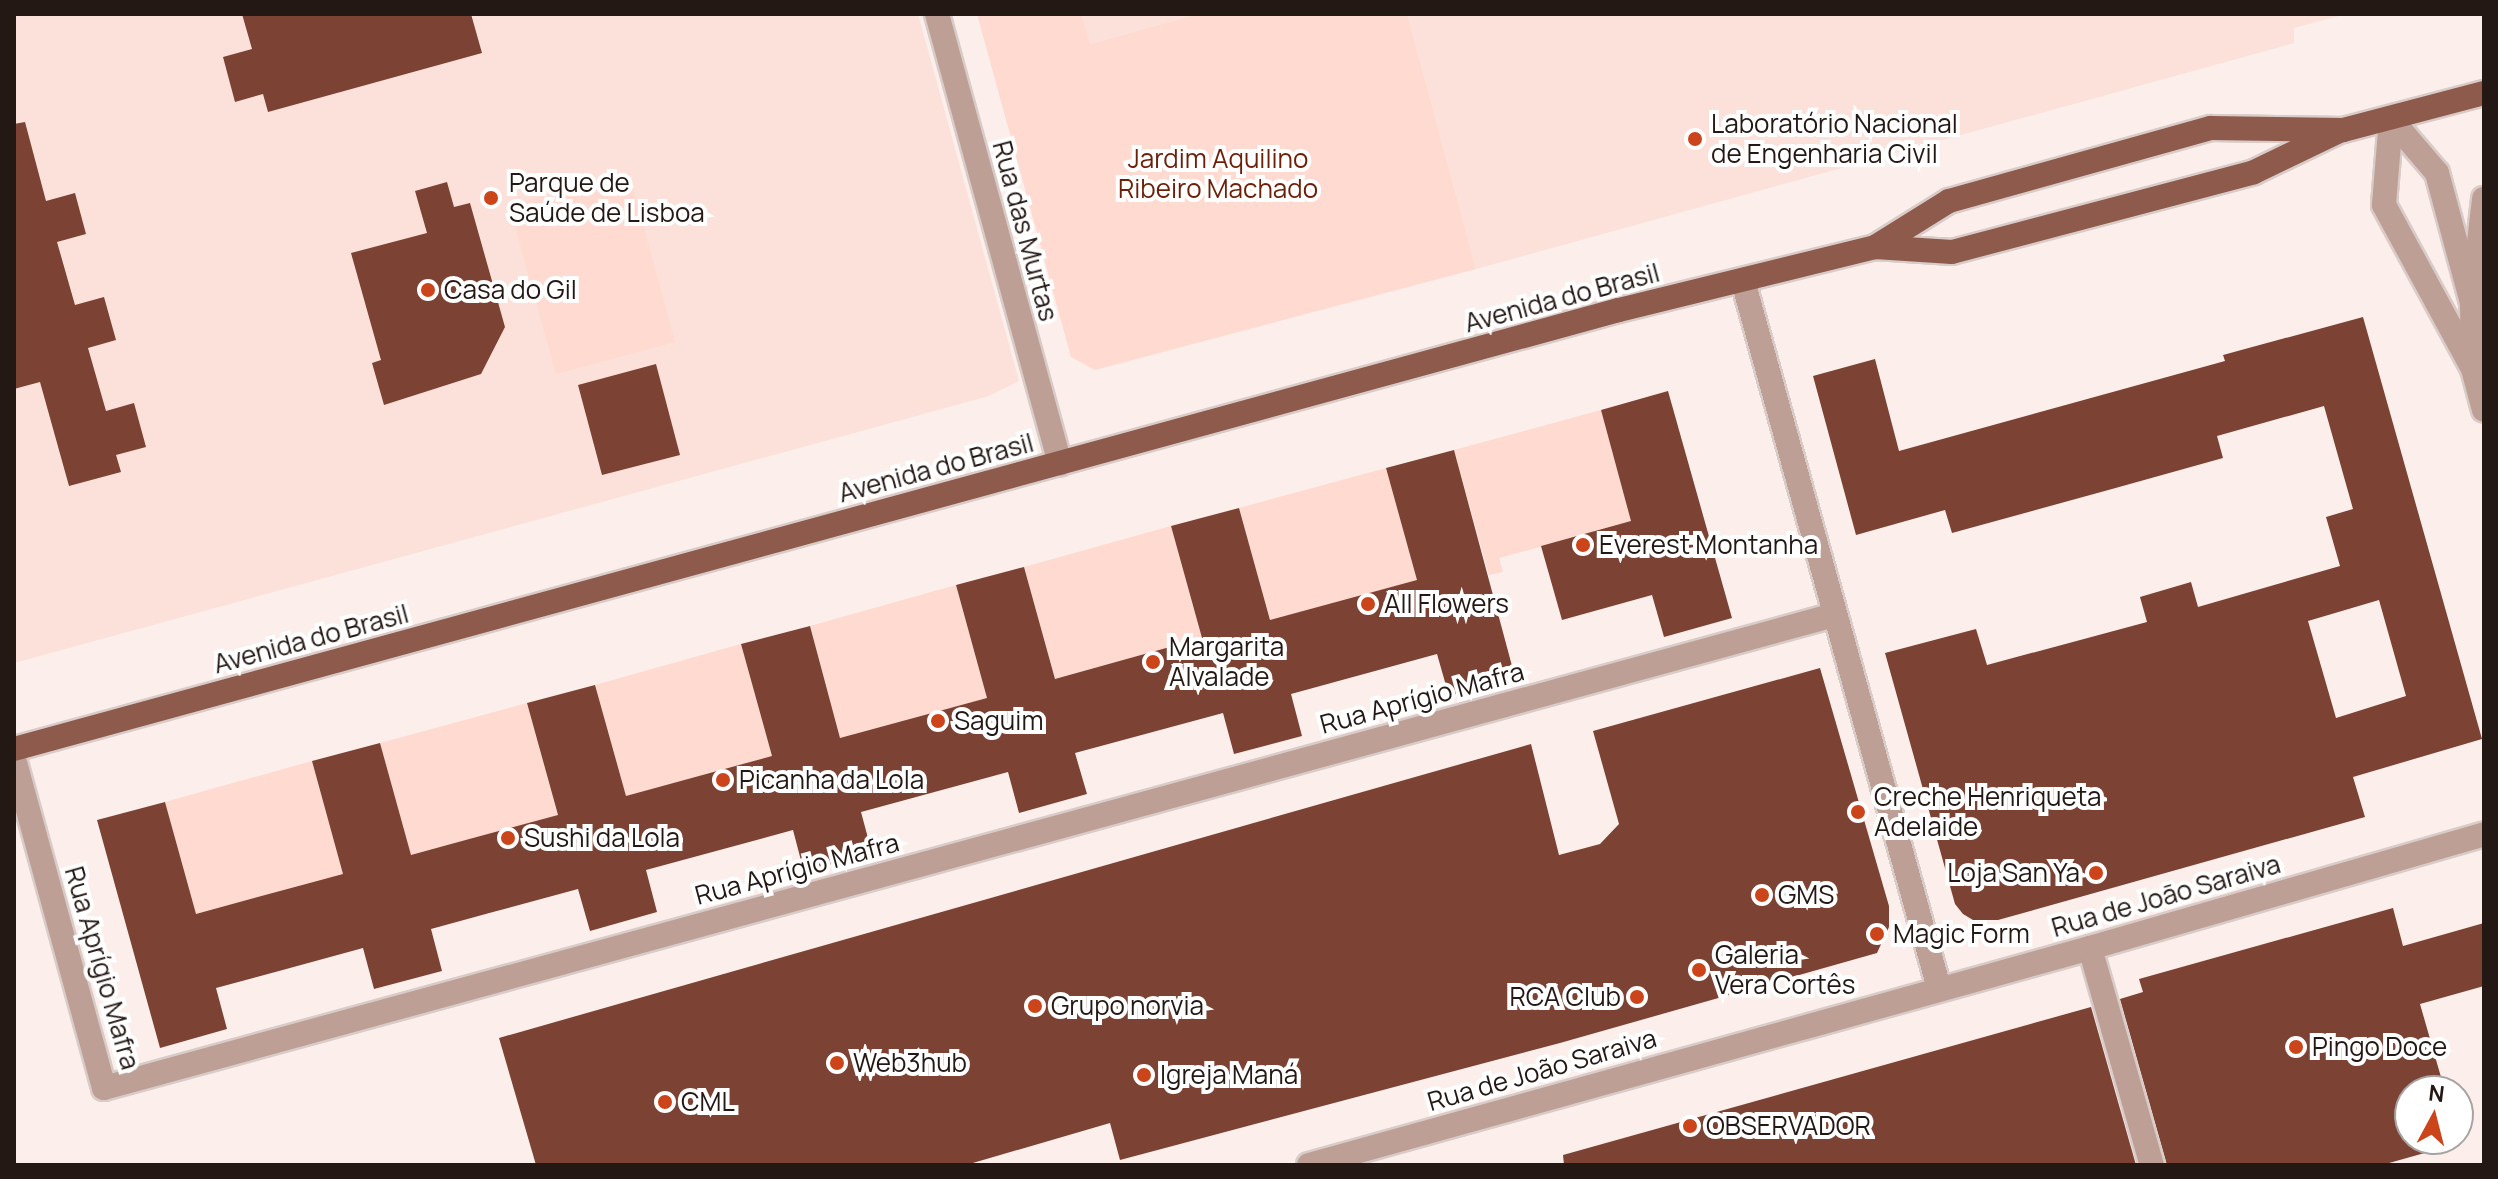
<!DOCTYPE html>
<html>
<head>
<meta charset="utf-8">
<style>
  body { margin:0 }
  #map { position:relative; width:2498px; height:1179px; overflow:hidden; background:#fceeea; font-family:Manrope,sans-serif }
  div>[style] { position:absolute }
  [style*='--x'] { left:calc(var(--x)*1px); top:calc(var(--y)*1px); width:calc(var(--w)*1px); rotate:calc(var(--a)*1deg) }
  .built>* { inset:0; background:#fbe1da }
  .green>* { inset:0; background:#fedad0 }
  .building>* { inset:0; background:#7c4233 }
  .roads { filter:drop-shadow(2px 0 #d9ccc8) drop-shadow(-2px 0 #d9ccc8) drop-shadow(0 2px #d9ccc8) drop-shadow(0 -2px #d9ccc8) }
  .minor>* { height:24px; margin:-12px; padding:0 12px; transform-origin:12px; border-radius:12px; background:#bd9f96 }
  .major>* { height:24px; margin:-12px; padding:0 12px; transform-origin:12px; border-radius:12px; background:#8d5a4c }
  .dots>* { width:22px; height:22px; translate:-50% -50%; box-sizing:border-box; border:4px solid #fff; border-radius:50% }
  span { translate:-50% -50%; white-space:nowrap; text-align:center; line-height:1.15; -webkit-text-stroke:8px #fff; paint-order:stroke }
  .poi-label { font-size:26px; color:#241814 }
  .left { translate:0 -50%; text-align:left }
  .right { translate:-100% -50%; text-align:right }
  .park-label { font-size:26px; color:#6d1f08 }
  .street-label { font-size:26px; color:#241814 }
  .frame { position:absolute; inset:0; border:16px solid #241814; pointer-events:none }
  .north { position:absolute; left:2394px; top:1075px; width:80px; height:80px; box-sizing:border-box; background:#fff; border:2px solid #a7a3a1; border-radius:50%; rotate:7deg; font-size:22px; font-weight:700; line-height:32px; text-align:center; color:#241814 }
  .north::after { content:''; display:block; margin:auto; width:28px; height:36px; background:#cc441a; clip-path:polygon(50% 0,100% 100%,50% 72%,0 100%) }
</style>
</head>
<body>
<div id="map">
  <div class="built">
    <i style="clip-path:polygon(14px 14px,918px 14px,1019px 381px,989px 396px,14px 663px)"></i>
    <i style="clip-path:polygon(1081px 14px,1198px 14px,1089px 44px)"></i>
    <i style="clip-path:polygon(1407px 14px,2346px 14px,2294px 28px,2294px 43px,1476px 269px)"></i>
  </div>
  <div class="green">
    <i style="clip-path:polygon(977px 14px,1081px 14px,1090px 44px,1198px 14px,1407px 14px,1476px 269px,1095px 370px,1071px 357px)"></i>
    <i style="clip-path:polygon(629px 173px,675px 342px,556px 374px,509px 205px)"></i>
    <i style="clip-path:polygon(1601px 410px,1636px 536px,1617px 526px,1499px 558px,1503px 572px,1489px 575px,1454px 450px)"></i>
    <i style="clip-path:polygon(1386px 468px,1418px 582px,1274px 634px,1239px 508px)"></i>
    <i style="clip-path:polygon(1171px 526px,1206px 653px,1059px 693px,1024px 567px)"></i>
    <i style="clip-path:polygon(956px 585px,991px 712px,973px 702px,854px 734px,844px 752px,810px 626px)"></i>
    <i style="clip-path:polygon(741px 644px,776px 770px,626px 798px,595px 685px)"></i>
    <i style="clip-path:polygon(527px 703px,558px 817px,425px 852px,414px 869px,380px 743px)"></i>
    <i style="clip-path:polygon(312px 761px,347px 888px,328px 878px,291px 888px,199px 928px,165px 802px)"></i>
  </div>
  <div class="building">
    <i style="clip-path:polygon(242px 14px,471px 14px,482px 53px,268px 112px,263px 94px,235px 102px,223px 57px,252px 49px)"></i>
    <i style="clip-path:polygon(25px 122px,46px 201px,75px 193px,86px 234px,57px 242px,75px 305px,104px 297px,116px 340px,88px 348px,106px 411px,134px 403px,146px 447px,116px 455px,121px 472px,69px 486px,40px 382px,14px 389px,14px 124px)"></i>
    <i style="clip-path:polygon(447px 182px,454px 207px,470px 203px,505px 327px,481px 374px,384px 405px,372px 363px,381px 360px,351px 253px,427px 233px,415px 191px)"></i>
    <i style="clip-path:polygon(evenodd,2363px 317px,2482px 739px,2353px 777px,2365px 817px,1998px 920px,1973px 920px,1963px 914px,1955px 904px,1885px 653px,1976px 629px,1987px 665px,2147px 622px,2140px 597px,2191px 582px,2198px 607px,2340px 566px,2326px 517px,2353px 509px,2324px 406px,2217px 436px,2223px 458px,2112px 489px,1952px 533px,1945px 510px,1856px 535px,1813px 376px,1875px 359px,1899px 451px,2225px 361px,2223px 355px,2363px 317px,2379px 600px,2406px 696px,2336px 718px,2308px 621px,2379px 600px)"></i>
    <i style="clip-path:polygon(656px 364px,680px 455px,602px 475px,578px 385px)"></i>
    <i style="clip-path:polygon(1668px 391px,1732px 618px,1664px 637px,1652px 595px,1562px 620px,1541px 546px,1631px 521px,1601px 410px)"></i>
    <i style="clip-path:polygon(1454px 450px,1515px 677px,1449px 696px,1437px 654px,1291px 694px,1302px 736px,1234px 754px,1223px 713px,1075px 753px,1087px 794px,1019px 813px,1008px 772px,861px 812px,872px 853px,804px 872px,793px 830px,646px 870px,657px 912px,590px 931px,578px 889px,493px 912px,431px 929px,442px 971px,374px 989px,363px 948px,279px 971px,216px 988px,227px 1029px,160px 1048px,97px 820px,165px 802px,196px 914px,280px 891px,343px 874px,312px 761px,380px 743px,411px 855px,473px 838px,558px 815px,527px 703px,595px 685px,626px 796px,772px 756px,741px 644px,810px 626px,840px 738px,987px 698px,956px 585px,1024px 567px,1055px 679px,1202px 638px,1171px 526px,1239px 508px,1270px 620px,1417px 580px,1386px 468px)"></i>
    <i style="clip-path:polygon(1820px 668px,1889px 906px,1889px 927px,1877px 953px,1560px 1043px,1120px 1160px,1110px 1123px,966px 1165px,536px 1165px,499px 1038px,1531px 744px,1559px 855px,1600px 844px,1619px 824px,1593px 731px)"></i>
    <i style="clip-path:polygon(2393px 908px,2403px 946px,2484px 923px,2484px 986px,2420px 1004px,2445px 1091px,2410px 1091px,2410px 1139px,2458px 1137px,2460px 1143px,2382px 1165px,2167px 1165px,2120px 999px,2143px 992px,2139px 979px)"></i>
    <i style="clip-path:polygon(2091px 1007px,2136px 1165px,1564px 1165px,1563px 1155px)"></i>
  </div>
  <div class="roads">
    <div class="minor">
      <i style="--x:937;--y:14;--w:466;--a:74.7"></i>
      <i style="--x:2391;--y:119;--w:86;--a:94.7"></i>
      <i style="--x:2384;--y:205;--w:187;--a:61.5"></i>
      <i style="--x:2473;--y:369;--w:42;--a:75"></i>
      <i style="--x:2391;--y:119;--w:71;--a:49.6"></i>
      <i style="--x:2437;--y:173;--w:135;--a:74.9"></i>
      <i style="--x:1743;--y:281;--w:734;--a:74.51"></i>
      <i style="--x:2473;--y:367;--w:64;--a:-90.9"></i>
      <i style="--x:2472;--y:303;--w:105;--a:-83.4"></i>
      <i style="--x:14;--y:759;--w:341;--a:74.7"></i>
      <i style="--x:104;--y:1088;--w:1793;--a:-15.29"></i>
      <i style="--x:2090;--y:948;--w:226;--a:74.1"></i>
      <i style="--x:1309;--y:1165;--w:811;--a:-15.53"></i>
      <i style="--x:2090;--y:948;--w:410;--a:-16.1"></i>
    </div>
    <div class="major">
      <i style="--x:1875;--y:247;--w:77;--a:3.7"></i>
      <i style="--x:1952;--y:252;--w:312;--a:-14.8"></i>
      <i style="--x:2254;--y:172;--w:92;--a:-25.7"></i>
      <i style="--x:14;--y:749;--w:1664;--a:-15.3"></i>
      <i style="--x:1619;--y:310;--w:264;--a:-13.8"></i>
      <i style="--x:1875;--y:247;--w:87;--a:-31.9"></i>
      <i style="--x:1949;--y:201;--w:272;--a:-15.6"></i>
      <i style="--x:2211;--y:128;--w:132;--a:0.9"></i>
      <i style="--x:2343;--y:130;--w:146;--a:-14.7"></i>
    </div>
  </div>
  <div class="dots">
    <i style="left:1695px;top:139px;background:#cc441a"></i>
    <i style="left:491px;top:198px;background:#cc441a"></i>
    <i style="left:428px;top:290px;background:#cc441a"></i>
    <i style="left:1583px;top:545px;background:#cc441a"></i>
    <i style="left:1368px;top:604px;background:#cc441a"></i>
    <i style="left:1153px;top:662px;background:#cc441a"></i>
    <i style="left:938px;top:721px;background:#cc441a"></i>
    <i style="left:723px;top:780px;background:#cc441a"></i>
    <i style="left:1858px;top:812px;background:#cc441a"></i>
    <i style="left:508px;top:838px;background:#cc441a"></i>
    <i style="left:2096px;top:873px;background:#cc441a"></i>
    <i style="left:1762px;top:895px;background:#cc441a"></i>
    <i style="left:1877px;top:934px;background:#cc441a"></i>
    <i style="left:1699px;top:970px;background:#cc441a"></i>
    <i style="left:1637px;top:997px;background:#cc441a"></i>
    <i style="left:1035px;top:1006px;background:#cc441a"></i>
    <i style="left:2296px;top:1047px;background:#cc441a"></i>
    <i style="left:837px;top:1063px;background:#cc441a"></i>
    <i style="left:1144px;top:1075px;background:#cc441a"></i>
    <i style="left:665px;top:1102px;background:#cc441a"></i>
    <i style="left:1690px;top:1126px;background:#cc441a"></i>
  </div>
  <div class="poi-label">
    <span class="left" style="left:1711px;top:139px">Laboratório Nacional<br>de Engenharia Civil</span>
    <span class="left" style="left:509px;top:198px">Parque de<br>Saúde de Lisboa</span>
    <span class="left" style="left:444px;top:290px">Casa do Gil</span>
    <span class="left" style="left:1599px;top:545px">Everest Montanha</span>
    <span class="left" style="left:1384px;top:604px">All Flowers</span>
    <span class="left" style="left:1169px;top:662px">Margarita<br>Alvalade</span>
    <span class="left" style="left:954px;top:721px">Saguim</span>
    <span class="left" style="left:739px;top:780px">Picanha da Lola</span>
    <span class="left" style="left:1874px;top:812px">Creche Henriqueta<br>Adelaide</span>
    <span class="left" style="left:524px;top:838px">Sushi da Lola</span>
    <span class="right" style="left:2080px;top:873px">Loja San Ya</span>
    <span class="left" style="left:1778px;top:895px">GMS</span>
    <span class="left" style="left:1893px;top:934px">Magic Form</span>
    <span class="left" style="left:1715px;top:970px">Galeria<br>Vera Cortês</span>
    <span class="right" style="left:1621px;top:997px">RCA Club</span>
    <span class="left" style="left:1051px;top:1006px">Grupo norvia</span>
    <span class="left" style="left:2312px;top:1047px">Pingo Doce</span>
    <span class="left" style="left:853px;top:1063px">Web3hub</span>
    <span class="left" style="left:1160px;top:1075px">Igreja Maná</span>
    <span class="left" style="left:681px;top:1102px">CML</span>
    <span class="left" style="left:1706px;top:1126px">OBSERVADOR</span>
  </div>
  <div class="park-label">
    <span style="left:1218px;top:174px">Jardim Aquilino<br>Ribeiro Machado</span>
  </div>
  <div class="street-label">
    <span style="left:1025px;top:231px;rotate:75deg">Rua das Murtas</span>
    <span style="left:1562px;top:298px;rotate:-15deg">Avenida do Brasil</span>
    <span style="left:936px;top:468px;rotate:-15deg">Avenida do Brasil</span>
    <span style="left:311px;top:639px;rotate:-15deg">Avenida do Brasil</span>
    <span style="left:1422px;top:698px;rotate:-15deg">Rua Aprígio Mafra</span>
    <span style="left:797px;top:869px;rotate:-15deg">Rua Aprígio Mafra</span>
    <span style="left:2166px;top:896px;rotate:-16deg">Rua de João Saraiva</span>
    <span style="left:102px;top:968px;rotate:74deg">Rua Aprígio Mafra</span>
    <span style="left:1542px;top:1070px;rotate:-16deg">Rua de João Saraiva</span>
  </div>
  <div class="frame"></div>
  <div class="north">N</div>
</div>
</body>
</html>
